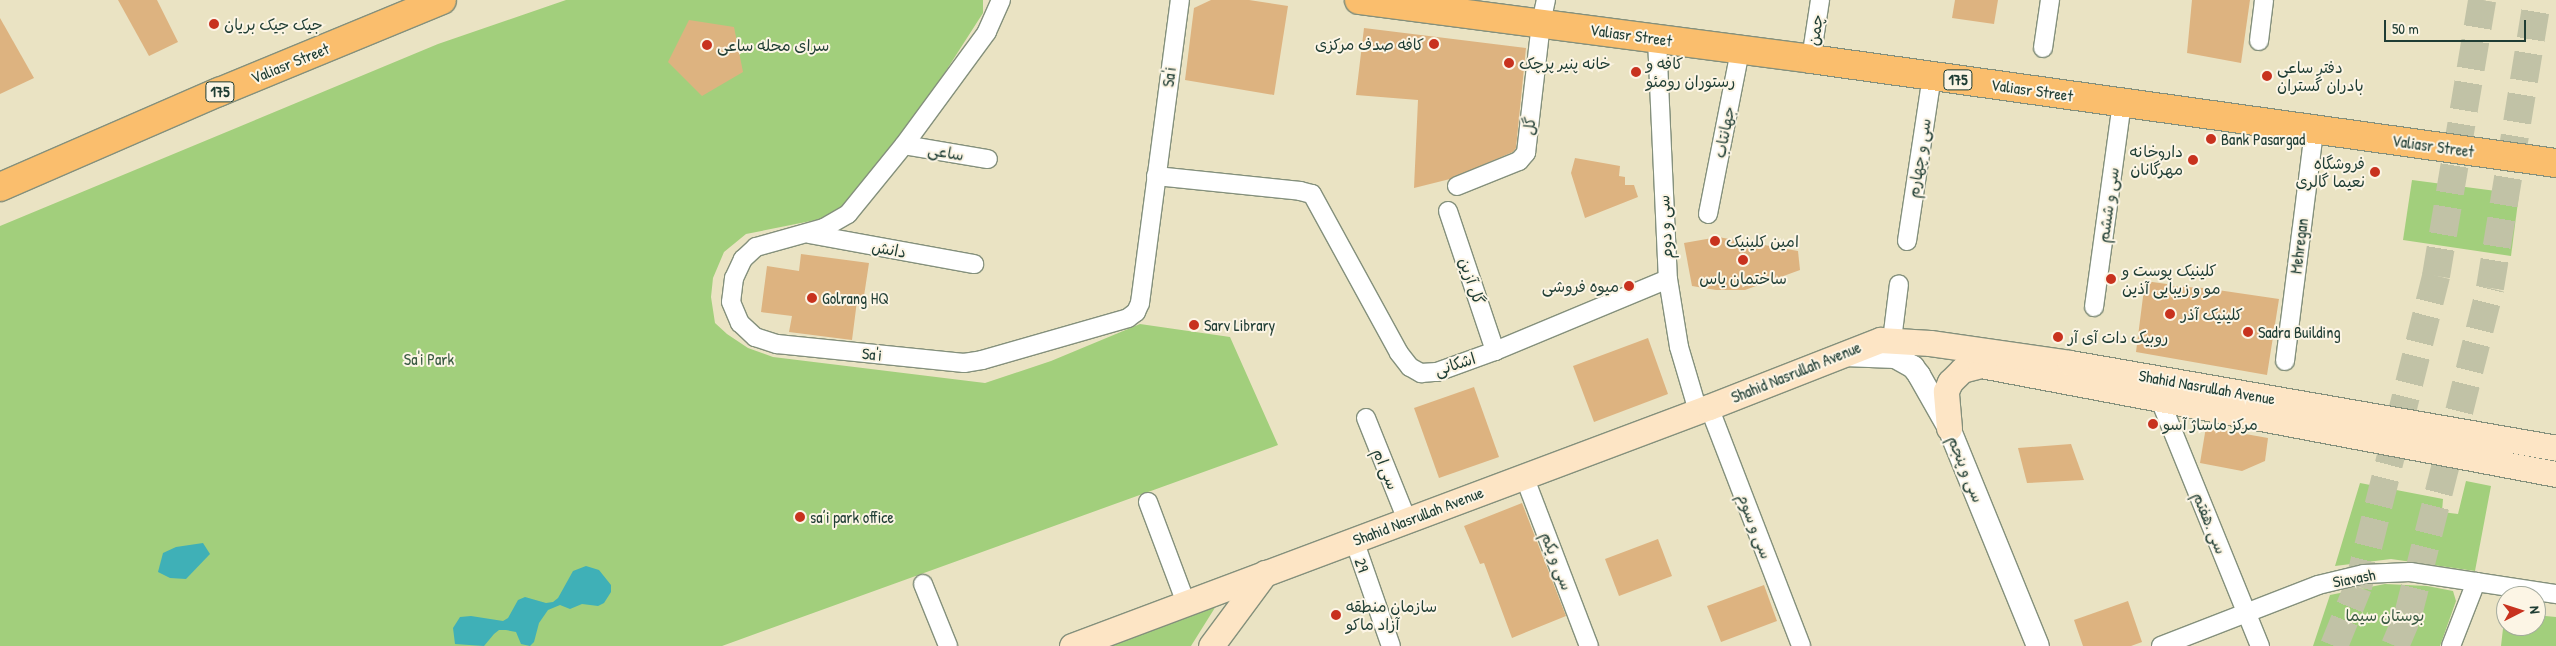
<!DOCTYPE html>
<html>
<head>
<meta charset="utf-8">
<style>
  body { margin:0 }
  #map { position:relative; width:2556px; height:646px; overflow:hidden; background:#eae3c3; font-family:"Patrick Hand","Playpen Sans Arabic",sans-serif }
  div>[style] { position:absolute }
  [style*='--x'] { left:calc(var(--x)*1px); top:calc(var(--y)*1px); width:calc(var(--w)*1px); rotate:calc(var(--a)*1deg) }
  .green>* { inset:0; background:#a2cf7c }
  .water>* { inset:0; background:#3fb0b7 }
  .building>* { inset:0; background:#ddb380 }
  .trunk-tunnel>* { height:28px; margin-top:-14px; transform-origin:0; background:repeating-linear-gradient(90deg,#c1c2a6 0 28px,transparent 0 42px) }
  .roads { filter:drop-shadow(1px 0 #84907c) drop-shadow(-1px 0 #84907c) drop-shadow(0 1px #84907c) drop-shadow(0 -1px #84907c) }
  .minor>* { height:18px; margin:-9px; padding:0 9px; transform-origin:9px; border-radius:9px; background:#fff }
  .tertiary>* { height:22px; margin:-11px; padding:0 11px; transform-origin:11px; border-radius:11px; background:#fff }
  .secondary>* { height:25px; margin:-12.5px; padding:0 12.5px; transform-origin:12.5px; border-radius:12.5px; background:#fde5c5 }
  .primary>* { height:28px; margin:-14px; padding:0 14px; transform-origin:14px; border-radius:14px; background:#fabe6d }
  .dots>* { width:14px; height:14px; translate:-50% -50%; box-sizing:border-box; border:2px solid #fcf5e5; border-radius:50% }
  span { translate:-50% -50%; white-space:nowrap; text-align:center; line-height:1.15; -webkit-text-stroke:4px #fcf5e5; paint-order:stroke }
  .shield-label span { padding:1px 4px; background:#fcf5e5; border:1px solid; border-radius:4px; -webkit-text-stroke-width:0 }
  .shield-label { font-size:15px; color:#1f3d34; font-weight:700 }
  .poi-label { font-size:16px; color:#1f3d34 }
  .left { translate:0 -50%; text-align:left }
  .right { translate:-100% -50%; text-align:right }
  .street-label { font-size:16px; color:#1f3d34 }
  .park-label { font-size:16px; color:#395a42 }
  .north { position:absolute; left:2496px; top:586px; width:50px; height:50px; box-sizing:border-box; background:#fcf5e5; border:1px solid #a4ab9e; border-radius:50%; rotate:85deg; font-size:14px; font-weight:700; line-height:20px; text-align:center; color:#1f3d34 }
  .north::after { content:''; display:block; margin:auto; width:18px; height:22px; background:#c8321e; clip-path:polygon(50% 0,100% 100%,50% 72%,0 100%) }
  .scale { position:absolute; left:2384px; top:20px; width:142px; height:22px; box-sizing:border-box; border:2px solid #1f3d34; border-top:0; padding-left:6px; font-size:15px; line-height:18px; white-space:nowrap; color:#1f3d34; -webkit-text-stroke:4px #fcf5e5; paint-order:stroke }
</style>
</head>
<body>
<div id="map">
  <div class="green">
    <i style="clip-path:polygon(566px 0,983px 0,983px 13px,899px 144px,836px 216px,746px 234px,724px 252px,713px 278px,711px 297px,715px 323px,727px 334px,748px 348px,773px 357px,985px 383px,1051px 361px,1140px 324px,1230px 337px,1278px 445px,722px 646px,0 646px,0 226px,438px 44px)"></i>
    <i style="clip-path:polygon(2412px 180px,2519px 194px,2511px 256px,2403px 240px)"></i>
    <i style="clip-path:polygon(2466px 481px,2491px 486px,2475px 571px,2391px 559px,2335px 566px,2360px 483px,2443px 499px,2442px 512px,2458px 514px)"></i>
    <i style="clip-path:polygon(2385px 584px,2427px 586px,2453px 591px,2456px 601px,2440px 646px,2313px 646px,2330px 595px)"></i>
    <i style="clip-path:polygon(1221px 598px,1191px 646px,1095px 646px)"></i>
    <i style="clip-path:polygon(2505px 611px,2506px 626px,2536px 626px,2536px 615px,2556px 617px,2556px 646px,2501px 646px)"></i>
  </div>
  <div class="water">
    <i style="clip-path:polygon(203px 543px,210px 554px,186px 579px,170px 578px,158px 572px,163px 553px,176px 547px)"></i>
    <i style="clip-path:polygon(586px 566px,599px 570px,611px 585px,611px 592px,604px 603px,598px 606px,582px 604px,570px 609px,560px 605px,548px 610px,539px 623px,534px 642px,530px 646px,521px 644px,516px 632px,506px 630px,499px 630px,494px 634px,484px 646px,455px 644px,453px 628px,460px 617px,471px 616px,503px 621px,508px 618px,518px 600px,525px 597px,546px 603px,553px 602px,558px 598px,573px 571px)"></i>
  </div>
  <div class="building">
    <i style="clip-path:polygon(118px 0,157px 0,178px 42px,149px 56px)"></i>
    <i style="clip-path:polygon(1211px 0,1249px 0,1288px 6px,1274px 95px,1185px 80px,1194px 8px)"></i>
    <i style="clip-path:polygon(1955px 0,1998px 0,1994px 24px,1952px 18px)"></i>
    <i style="clip-path:polygon(2192px 0,2250px 0,2241px 63px,2187px 53px)"></i>
    <i style="clip-path:polygon(0 18px,34px 78px,0 94px)"></i>
    <i style="clip-path:polygon(689px 20px,734px 27px,743px 72px,702px 96px,668px 62px)"></i>
    <i style="clip-path:polygon(1364px 28px,1526px 48px,1516px 148px,1513px 152px,1450px 179px,1414px 188px,1418px 100px,1356px 95px)"></i>
    <i style="clip-path:polygon(1575px 158px,1620px 166px,1619px 176px,1625px 177px,1625px 185px,1634px 185px,1638px 197px,1585px 218px,1571px 173px)"></i>
    <i style="clip-path:polygon(1718px 237px,1798px 251px,1800px 270px,1745px 290px,1716px 290px,1692px 286px,1684px 243px)"></i>
    <i style="clip-path:polygon(801px 254px,869px 263px,864px 296px,857px 301px,852px 340px,789px 332px,792px 316px,761px 312px,767px 266px,799px 271px)"></i>
    <i style="clip-path:polygon(2145px 281px,2167px 284px,2167px 286px,2204px 288px,2279px 299px,2267px 375px,2136px 352px)"></i>
    <i style="clip-path:polygon(1648px 338px,1668px 394px,1594px 422px,1573px 366px)"></i>
    <i style="clip-path:polygon(1474px 387px,1499px 457px,1439px 478px,1414px 408px)"></i>
    <i style="clip-path:polygon(2206px 427px,2268px 438px,2265px 461px,2242px 471px,2200px 463px)"></i>
    <i style="clip-path:polygon(2071px 444px,2084px 480px,2027px 483px,2018px 448px)"></i>
    <i style="clip-path:polygon(1522px 503px,1566px 616px,1512px 638px,1484px 563px,1480px 564px,1464px 526px)"></i>
    <i style="clip-path:polygon(1658px 539px,1672px 576px,1619px 596px,1605px 559px)"></i>
    <i style="clip-path:polygon(1764px 585px,1777px 621px,1721px 642px,1707px 606px)"></i>
    <i style="clip-path:polygon(2128px 601px,2142px 642px,2131px 646px,2083px 646px,2074px 620px)"></i>
  </div>
  <div class="trunk-tunnel">
    <i style="--x:2334;--y:646;--w:64;--a:-67.9"></i>
    <i style="--x:2358;--y:587;--w:321;--a:-75.9"></i>
    <i style="--x:2436;--y:276;--w:280;--a:-80.5"></i>
    <i style="--x:2395;--y:646;--w:34;--a:-67"></i>
    <i style="--x:2408;--y:615;--w:337;--a:-75.9"></i>
    <i style="--x:2490;--y:288;--w:292;--a:-80.7"></i>
  </div>
  <div class="roads">
    <div class="minor">
      <i style="--x:1001;--y:0;--w:35;--a:114"></i>
      <i style="--x:987;--y:32;--w:140;--a:126.3"></i>
      <i style="--x:904;--y:145;--w:89;--a:129.1"></i>
      <i style="--x:848;--y:214;--w:28;--a:150"></i>
      <i style="--x:824;--y:228;--w:71;--a:164.4"></i>
      <i style="--x:756;--y:247;--w:18;--a:137"></i>
      <i style="--x:743;--y:259;--w:21;--a:115"></i>
      <i style="--x:734;--y:278;--w:24;--a:97"></i>
      <i style="--x:731;--y:302;--w:23;--a:67"></i>
      <i style="--x:740;--y:323;--w:21;--a:43"></i>
      <i style="--x:755;--y:337;--w:23;--a:18"></i>
      <i style="--x:777;--y:344;--w:188;--a:5.8"></i>
      <i style="--x:964;--y:363;--w:18;--a:-9"></i>
      <i style="--x:982;--y:360;--w:152;--a:-16"></i>
      <i style="--x:1128;--y:318;--w:10;--a:-37"></i>
      <i style="--x:1136;--y:312;--w:10;--a:-66"></i>
      <i style="--x:1140;--y:303;--w:306;--a:-82.5"></i>
      <i style="--x:1657;--y:39;--w:240;--a:87.4"></i>
      <i style="--x:1668;--y:279;--w:69;--a:80.8"></i>
      <i style="--x:1679;--y:347;--w:67;--a:73.5"></i>
      <i style="--x:2259;--y:41;--w:41;--a:-83"></i>
      <i style="--x:2043;--y:48;--w:49;--a:-81.7"></i>
      <i style="--x:1811;--y:59;--w:60;--a:-81.3"></i>
      <i style="--x:904;--y:145;--w:85;--a:9.5"></i>
      <i style="--x:1156;--y:176;--w:145;--a:5.9"></i>
      <i style="--x:1300;--y:191;--w:12;--a:14"></i>
      <i style="--x:1312;--y:194;--w:181;--a:61.3"></i>
      <i style="--x:1399;--y:353;--w:18;--a:52"></i>
      <i style="--x:1410;--y:367;--w:13;--a:29"></i>
      <i style="--x:1421;--y:373;--w:16;--a:-4"></i>
      <i style="--x:1437;--y:372;--w:62;--a:-19.9"></i>
      <i style="--x:1495;--y:351;--w:187;--a:-22.6"></i>
      <i style="--x:1457;--y:186;--w:67;--a:-22"></i>
      <i style="--x:1519;--y:161;--w:11;--a:-49"></i>
      <i style="--x:1526;--y:153;--w:131;--a:-83.4"></i>
      <i style="--x:1541;--y:23;--w:24;--a:-78"></i>
      <i style="--x:1448;--y:211;--w:148;--a:71.4"></i>
      <i style="--x:1708;--y:214;--w:166;--a:-78.9"></i>
      <i style="--x:809;--y:234;--w:168;--a:10.3"></i>
      <i style="--x:1907;--y:241;--w:167;--a:-81.4"></i>
      <i style="--x:2094;--y:307;--w:206;--a:-82.2"></i>
      <i style="--x:1892;--y:340;--w:56;--a:-82.9"></i>
      <i style="--x:2285;--y:361;--w:233;--a:-82.8"></i>
      <i style="--x:2160;--y:400;--w:266;--a:67.9"></i>
      <i style="--x:1709;--y:407;--w:256;--a:68.9"></i>
      <i style="--x:1366;--y:418;--w:110;--a:68.1"></i>
      <i style="--x:1524;--y:476;--w:182;--a:69.1"></i>
      <i style="--x:1148;--y:502;--w:108;--a:69.4"></i>
      <i style="--x:1354;--y:540;--w:112;--a:70.8"></i>
      <i style="--x:923;--y:584;--w:67;--a:68"></i>
      <i style="--x:2161;--y:646;--w:168;--a:-21.2"></i>
      <i style="--x:2318;--y:585;--w:47;--a:-13.4"></i>
      <i style="--x:2364;--y:574;--w:46;--a:-2.5"></i>
      <i style="--x:2410;--y:572;--w:148;--a:8.6"></i>
      <i style="--x:2451;--y:646;--w:69;--a:-68.7"></i>
    </div>
    <div class="tertiary">
      <i style="--x:1844;--y:355;--w:51;--a:2.2"></i>
      <i style="--x:1895;--y:357;--w:21;--a:29"></i>
      <i style="--x:1913;--y:367;--w:10;--a:53"></i>
      <i style="--x:1919;--y:375;--w:61;--a:60.5"></i>
      <i style="--x:1949;--y:428;--w:235;--a:67.8"></i>
    </div>
    <div class="secondary">
      <i style="--x:1949;--y:428;--w:37;--a:-95"></i>
      <i style="--x:1946;--y:391;--w:10;--a:-66"></i>
      <i style="--x:1950;--y:382;--w:17;--a:-45"></i>
      <i style="--x:1962;--y:370;--w:20;--a:-15"></i>
      <i style="--x:1981;--y:365;--w:585;--a:10.73"></i>
      <i style="--x:1072;--y:646;--w:680;--a:-20.57"></i>
      <i style="--x:1709;--y:407;--w:184;--a:-21.4"></i>
      <i style="--x:1880;--y:340;--w:50;--a:3.4"></i>
      <i style="--x:1930;--y:343;--w:141;--a:8.1"></i>
      <i style="--x:2070;--y:363;--w:493;--a:9.9"></i>
      <i style="--x:1211;--y:646;--w:91;--a:-53.5"></i>
    </div>
    <div class="primary">
      <i style="--x:1359;--y:0;--w:456;--a:7.4"></i>
      <i style="--x:1811;--y:59;--w:752;--a:7.95"></i>
      <i style="--x:0;--y:187;--w:239;--a:-23.5"></i>
      <i style="--x:219;--y:92;--w:241;--a:-22.4"></i>
    </div>
  </div>
  <div class="dots">
    <i style="left:214px;top:24px;background:#c8321e"></i>
    <i style="left:1434px;top:44px;background:#c8321e"></i>
    <i style="left:707px;top:45px;background:#c8321e"></i>
    <i style="left:1509px;top:63px;background:#c8321e"></i>
    <i style="left:1636px;top:72px;background:#c8321e"></i>
    <i style="left:2267px;top:76px;background:#c8321e"></i>
    <i style="left:2211px;top:139px;background:#c8321e"></i>
    <i style="left:2193px;top:160px;background:#c8321e"></i>
    <i style="left:2375px;top:172px;background:#c8321e"></i>
    <i style="left:1715px;top:241px;background:#c8321e"></i>
    <i style="left:1743px;top:260px;background:#c8321e"></i>
    <i style="left:2111px;top:279px;background:#c8321e"></i>
    <i style="left:1629px;top:286px;background:#c8321e"></i>
    <i style="left:812px;top:298px;background:#c8321e"></i>
    <i style="left:2170px;top:314px;background:#c8321e"></i>
    <i style="left:1194px;top:325px;background:#c8321e"></i>
    <i style="left:2248px;top:332px;background:#c8321e"></i>
    <i style="left:2058px;top:337px;background:#c8321e"></i>
    <i style="left:2153px;top:424px;background:#c8321e"></i>
    <i style="left:800px;top:517px;background:#c8321e"></i>
    <i style="left:1336px;top:615px;background:#c8321e"></i>
  </div>
  <div class="shield-label">
    <span style="left:1958px;top:80px">175</span>
    <span style="left:220px;top:92px">175</span>
  </div>
  <div class="poi-label">
    <span class="left" style="left:224px;top:24px">جیک جیک بریان</span>
    <span class="right" style="left:1424px;top:44px">کافه صدف مرکزی</span>
    <span class="left" style="left:717px;top:45px">سرای محله ساعی</span>
    <span class="left" style="left:1519px;top:63px">خانه پنیر پرچک</span>
    <span class="left" style="left:1646px;top:72px">کافه و<br>رستوران رومئو</span>
    <span class="left" style="left:2277px;top:76px">دفتر ساعی<br>بادران گستران</span>
    <span class="left" style="left:2221px;top:139px">Bank Pasargad</span>
    <span class="right" style="left:2183px;top:160px">داروخانه<br>مهرگانان</span>
    <span class="right" style="left:2365px;top:172px">فروشگاه<br>نعیما گالری</span>
    <span class="left" style="left:1726px;top:241px">امین کلینیک</span>
    <span class="left" style="left:2122px;top:279px">کلینیک پوست و<br>مو و زیبایی آذین</span>
    <span style="left:1743px;top:278px">ساختمان یاس</span>
    <span class="right" style="left:1619px;top:286px">میوه فروشی</span>
    <span class="left" style="left:822px;top:298px">Golrang HQ</span>
    <span class="left" style="left:2181px;top:314px">کلینیک آذر</span>
    <span class="left" style="left:1204px;top:325px">Sarv Library</span>
    <span class="left" style="left:2258px;top:332px">Sadra Building</span>
    <span class="left" style="left:2068px;top:337px">روبیک دات آی آر</span>
    <span class="left" style="left:2163px;top:424px">مرکز ماساژ آسو</span>
    <span class="left" style="left:810px;top:517px">sa’i park office</span>
    <span class="left" style="left:1346px;top:615px">سازمان منطقه<br>آزاد ماکو</span>
  </div>
  <div class="street-label">
    <span style="left:1815px;top:30px;rotate:-82deg">چمن</span>
    <span style="left:1631px;top:35px;rotate:8deg">Valiasr Street</span>
    <span style="left:290px;top:63px;rotate:-22deg">Valiasr Street</span>
    <span style="left:1169px;top:77px;rotate:-82deg">Sa'i</span>
    <span style="left:2032px;top:90px;rotate:8deg">Valiasr Street</span>
    <span style="left:1529px;top:126px;rotate:-84deg">گل</span>
    <span style="left:1724px;top:132px;rotate:-79deg">جهانتاب</span>
    <span style="left:2433px;top:146px;rotate:8deg">Valiasr Street</span>
    <span style="left:946px;top:152px;rotate:10deg">ساعی</span>
    <span style="left:1919px;top:158px;rotate:-81deg">سی و چهارم</span>
    <span style="left:2108px;top:205px;rotate:-82deg">سی و ششم</span>
    <span style="left:1665px;top:227px;rotate:-93deg">سی و دوم</span>
    <span style="left:2299px;top:246px;rotate:-83deg">Mehregan</span>
    <span style="left:889px;top:249px;rotate:10deg">دانش</span>
    <span style="left:1472px;top:281px;rotate:71deg">گل آزین</span>
    <span style="left:872px;top:354px;rotate:6deg">Sa'i</span>
    <span style="left:1455px;top:364px;rotate:-18deg">اشکانی</span>
    <span style="left:1796px;top:372px;rotate:-22deg">Shahid Nasrullah Avenue</span>
    <span style="left:2207px;top:387px;rotate:10deg">Shahid Nasrullah Avenue</span>
    <span style="left:1386px;top:469px;rotate:68deg">سی ام</span>
    <span style="left:1966px;top:469px;rotate:68deg">سی و پنجم</span>
    <span style="left:1418px;top:516px;rotate:-21deg">Shahid Nasrullah Avenue</span>
    <span style="left:2210px;top:523px;rotate:68deg">سی .هفتم</span>
    <span style="left:1755px;top:526px;rotate:69deg">سی و سوم</span>
    <span style="left:1557px;top:561px;rotate:69deg">سی و یکم</span>
    <span style="left:1362px;top:565px;rotate:71deg">29</span>
    <span style="left:2354px;top:578px;rotate:-11deg">Siavash</span>
  </div>
  <div class="park-label">
    <span style="left:429px;top:359px">Sa'i Park</span>
    <span style="left:2385px;top:615px">بوستان سیما</span>
  </div>
  <div class="north">N</div>
  <div class="scale">50 m</div>
</div>
</body>
</html>
